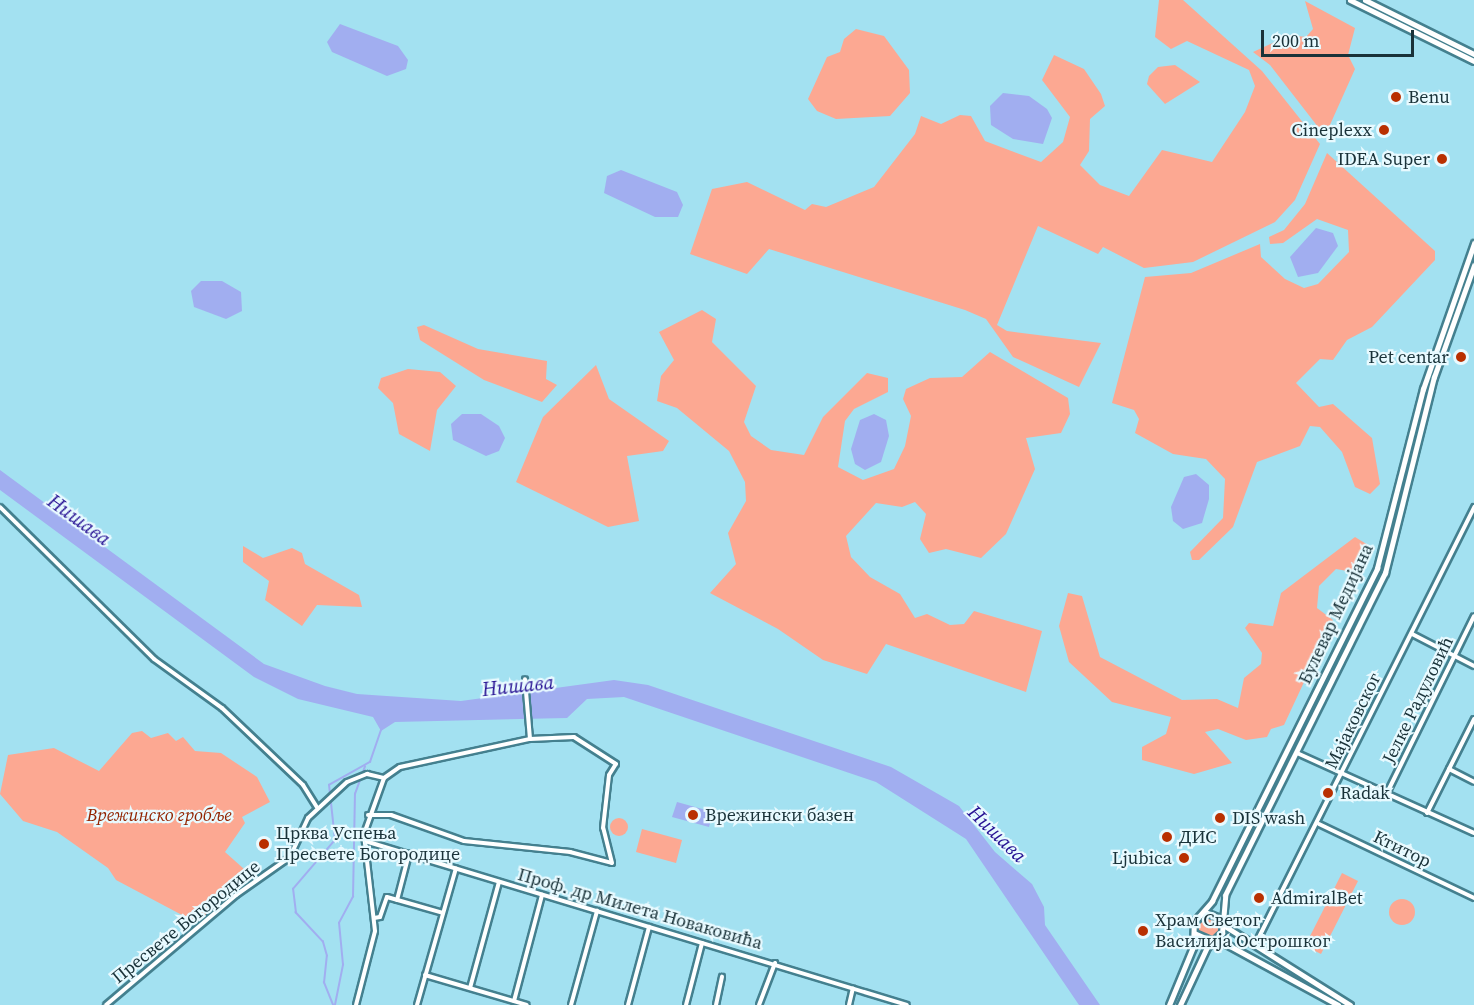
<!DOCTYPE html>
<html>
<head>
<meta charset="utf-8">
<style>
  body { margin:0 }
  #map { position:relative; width:1474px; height:1005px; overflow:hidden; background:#a3e1f1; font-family:"Source Serif 4",serif }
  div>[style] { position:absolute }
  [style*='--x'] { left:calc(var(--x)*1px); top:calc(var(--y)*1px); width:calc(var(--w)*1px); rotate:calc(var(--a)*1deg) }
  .green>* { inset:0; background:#fca892 }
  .round { border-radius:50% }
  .water>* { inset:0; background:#a1aef0 }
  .stream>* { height:1.5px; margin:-0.75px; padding:0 0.75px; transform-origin:0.75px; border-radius:0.75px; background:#a1aef0 }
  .roads { filter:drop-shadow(2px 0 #44808f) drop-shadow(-2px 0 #44808f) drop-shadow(0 2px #44808f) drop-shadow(0 -2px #44808f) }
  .minor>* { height:4px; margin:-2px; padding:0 2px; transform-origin:2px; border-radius:2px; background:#fff }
  .tertiary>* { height:5px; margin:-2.5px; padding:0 2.5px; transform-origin:2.5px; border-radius:2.5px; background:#fff }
  .secondary>* { height:5px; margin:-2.5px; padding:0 2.5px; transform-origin:2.5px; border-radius:2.5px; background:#fff }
  .dots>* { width:16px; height:16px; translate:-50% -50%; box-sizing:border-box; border:3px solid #e8faff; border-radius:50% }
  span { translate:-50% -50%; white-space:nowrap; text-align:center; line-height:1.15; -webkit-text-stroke:4.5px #e8faff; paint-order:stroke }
  .poi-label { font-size:18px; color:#193239 }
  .left { translate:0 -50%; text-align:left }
  .right { translate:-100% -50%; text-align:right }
  .street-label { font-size:18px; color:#193239 }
  .park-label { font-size:18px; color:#932401; font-style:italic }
  .water-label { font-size:20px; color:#261193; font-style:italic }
  .scale { position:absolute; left:1261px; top:30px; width:153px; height:27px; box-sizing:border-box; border:3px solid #193239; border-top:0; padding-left:8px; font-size:18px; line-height:21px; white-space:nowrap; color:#193239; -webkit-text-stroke:4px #e8faff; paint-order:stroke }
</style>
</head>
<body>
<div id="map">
  <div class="green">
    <i style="clip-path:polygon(1159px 0,1183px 0,1262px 71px,1320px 144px,1295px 200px,1275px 222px,1193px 262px,1144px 268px,1103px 247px,1098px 254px,1038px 226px,997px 325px,1007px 331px,1101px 343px,1079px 387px,1013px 357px,986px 319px,965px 310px,769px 249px,747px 274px,690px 254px,712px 189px,747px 182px,805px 210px,812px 204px,826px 207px,874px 187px,915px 134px,921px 116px,941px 124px,960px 115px,971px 116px,985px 141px,1041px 162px,1063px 142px,1070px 117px,1042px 80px,1054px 55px,1084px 69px,1101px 94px,1105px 106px,1090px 119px,1089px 151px,1080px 165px,1100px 185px,1129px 196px,1162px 150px,1212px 162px,1245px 112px,1255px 86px,1249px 70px,1187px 41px,1171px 49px,1155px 37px)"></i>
    <i style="clip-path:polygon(1305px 1px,1355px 28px,1348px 55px,1355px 69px,1325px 136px,1270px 65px,1253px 52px,1290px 35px,1306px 37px,1313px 29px)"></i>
    <i style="clip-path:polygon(856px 29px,884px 36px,909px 70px,910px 93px,890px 116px,836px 119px,817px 111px,808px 99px,827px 57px,840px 52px,844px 39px)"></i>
    <i style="clip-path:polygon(1175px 65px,1200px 82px,1165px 104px,1147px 84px,1149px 76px,1158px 67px)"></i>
    <i style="clip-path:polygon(1327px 153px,1435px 251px,1435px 260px,1372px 327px,1347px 340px,1333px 360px,1320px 359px,1296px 383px,1319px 407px,1333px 404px,1372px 438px,1380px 484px,1370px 494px,1355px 487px,1342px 452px,1320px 427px,1310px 426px,1300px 446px,1257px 462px,1233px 527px,1199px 560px,1192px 560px,1190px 552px,1223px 518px,1225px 479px,1206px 459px,1173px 454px,1135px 433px,1139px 419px,1134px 410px,1112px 403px,1145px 277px,1191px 273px,1260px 244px,1261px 257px,1285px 279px,1304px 288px,1318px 284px,1349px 252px,1348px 230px,1317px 219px,1283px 243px,1270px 244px,1269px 237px,1284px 230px,1305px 204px)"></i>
    <i style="clip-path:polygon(702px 310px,716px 319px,712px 342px,756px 386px,744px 422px,751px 436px,771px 450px,804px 455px,823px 417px,867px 373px,888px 378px,888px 392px,854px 409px,845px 421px,838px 467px,863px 480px,894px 469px,905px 446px,911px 416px,903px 399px,906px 389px,930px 378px,962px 377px,990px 352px,1068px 398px,1070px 414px,1061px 433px,1026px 438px,1035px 469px,1006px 534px,981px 558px,946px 549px,929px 553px,920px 539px,926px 514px,915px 502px,902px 507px,876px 503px,846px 536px,851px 557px,870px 577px,900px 594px,915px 618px,927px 614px,950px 625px,964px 624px,974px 611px,1042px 631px,1026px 692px,886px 644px,867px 674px,823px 660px,778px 629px,710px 593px,736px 564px,728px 533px,746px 501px,745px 482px,729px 451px,677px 408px,657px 401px,661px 376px,674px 360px,659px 332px)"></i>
    <i style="clip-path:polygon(424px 325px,478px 349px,547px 361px,546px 379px,557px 385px,542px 402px,484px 380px,420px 340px,417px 327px)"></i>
    <i style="clip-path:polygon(596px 365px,609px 399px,669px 441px,663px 451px,627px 456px,639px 521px,608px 527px,516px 482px,543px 417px)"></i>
    <i style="clip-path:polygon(408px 369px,440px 372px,456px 386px,437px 410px,430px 451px,399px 434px,393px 403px,378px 388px,381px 378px)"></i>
    <i style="clip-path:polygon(1355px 537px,1368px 545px,1359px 573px,1336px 569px,1319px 586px,1317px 608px,1333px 620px,1284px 725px,1271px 729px,1267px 737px,1246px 740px,1218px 729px,1205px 732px,1232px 763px,1194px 774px,1142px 760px,1142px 747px,1166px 734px,1171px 717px,1112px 702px,1069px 662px,1059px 626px,1068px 593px,1082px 596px,1100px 657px,1182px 700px,1217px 699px,1238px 708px,1244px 678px,1261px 664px,1262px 653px,1245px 628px,1249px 623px,1273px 626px,1281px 593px)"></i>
    <i style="clip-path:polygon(243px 546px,263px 558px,292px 548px,302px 553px,305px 564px,359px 595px,362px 607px,317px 605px,302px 626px,265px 600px,269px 581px,243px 562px)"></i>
    <i style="clip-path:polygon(142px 731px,151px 738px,168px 733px,176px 741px,183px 737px,195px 751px,221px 753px,257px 777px,270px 802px,242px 817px,245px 823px,225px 852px,253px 877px,197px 923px,116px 880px,108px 868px,57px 832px,23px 821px,0 794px,8px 755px,54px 748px,99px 771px,132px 733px)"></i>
    <i class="round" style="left:610px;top:818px;width:18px;height:18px"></i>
    <i style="clip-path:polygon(642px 829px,682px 840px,676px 863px,636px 852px)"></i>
    <i style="clip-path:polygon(1342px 873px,1358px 881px,1321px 954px,1305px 946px)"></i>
    <i class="round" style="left:1389px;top:899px;width:26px;height:26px"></i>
    <i class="round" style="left:1197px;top:916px;width:22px;height:22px"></i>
  </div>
  <div class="water">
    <i style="clip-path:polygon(340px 24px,398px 46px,408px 60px,406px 69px,387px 76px,332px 52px,327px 42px)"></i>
    <i style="clip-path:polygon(1003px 93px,1029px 96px,1047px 109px,1052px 118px,1043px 144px,1013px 139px,991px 125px,990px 106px)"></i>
    <i style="clip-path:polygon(621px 170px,677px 192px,683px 205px,678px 217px,655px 217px,604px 193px,607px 176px)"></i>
    <i style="clip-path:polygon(1316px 228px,1333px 233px,1338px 246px,1318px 273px,1298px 277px,1290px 257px)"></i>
    <i style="clip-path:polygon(201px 281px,222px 281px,241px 292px,242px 311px,226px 319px,194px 307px,191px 291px)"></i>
    <i style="clip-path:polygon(462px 414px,481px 414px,499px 426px,505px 438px,499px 451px,486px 456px,453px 440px,451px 424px)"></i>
    <i style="clip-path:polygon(874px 414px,886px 420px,889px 436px,881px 462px,865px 470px,855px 464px,851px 449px,860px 420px)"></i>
    <i style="clip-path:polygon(0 470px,264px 664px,325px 686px,357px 694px,461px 701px,614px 680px,648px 685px,891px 767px,959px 806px,995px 852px,1032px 884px,1044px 907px,1045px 925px,1100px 1005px,1079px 1005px,966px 839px,876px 782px,624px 697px,587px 699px,567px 718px,395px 722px,381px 731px,373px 717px,298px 699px,254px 677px,0 490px)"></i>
    <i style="clip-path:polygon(1196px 474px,1209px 485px,1209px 499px,1202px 523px,1183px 529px,1173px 521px,1171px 507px,1184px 477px)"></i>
    <i style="clip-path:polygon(677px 802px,713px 812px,709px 827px,672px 817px)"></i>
  </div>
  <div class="stream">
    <i style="--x:333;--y:1005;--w:24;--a:-112"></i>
    <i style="--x:324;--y:983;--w:27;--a:-84"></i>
    <i style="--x:327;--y:956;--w:15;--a:-106"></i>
    <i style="--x:323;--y:942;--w:40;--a:-133"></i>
    <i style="--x:296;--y:913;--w:24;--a:-97"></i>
    <i style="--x:293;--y:889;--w:65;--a:-49.4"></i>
    <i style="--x:335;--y:840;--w:55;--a:-96.2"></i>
    <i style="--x:329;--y:785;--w:47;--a:-29.3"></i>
    <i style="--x:370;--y:762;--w:34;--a:-71"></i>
    <i style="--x:335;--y:1005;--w:41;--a:-78.7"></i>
    <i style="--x:343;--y:965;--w:42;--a:-95.4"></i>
    <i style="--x:339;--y:923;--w:30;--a:-62"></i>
    <i style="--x:353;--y:897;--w:103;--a:-88.9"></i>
    <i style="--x:355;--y:794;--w:29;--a:-70"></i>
  </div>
  <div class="roads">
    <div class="minor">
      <i style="--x:0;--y:507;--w:216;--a:44.6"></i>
      <i style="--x:154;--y:659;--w:84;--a:35.8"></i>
      <i style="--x:222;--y:708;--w:112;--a:43.5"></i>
      <i style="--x:303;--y:785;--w:26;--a:58"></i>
      <i style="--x:1412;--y:634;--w:70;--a:27.3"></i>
      <i style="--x:1297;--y:753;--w:194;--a:24.3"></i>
      <i style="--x:1449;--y:769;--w:28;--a:27"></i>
      <i style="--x:1386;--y:795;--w:199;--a:-63.8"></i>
      <i style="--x:1427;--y:813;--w:105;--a:-63.4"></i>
      <i style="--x:368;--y:815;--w:23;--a:0"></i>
      <i style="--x:391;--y:815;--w:77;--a:19.6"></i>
      <i style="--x:464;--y:841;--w:107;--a:5.9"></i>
      <i style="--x:570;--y:852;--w:43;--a:14.7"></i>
      <i style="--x:612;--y:863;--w:36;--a:-104"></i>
      <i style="--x:603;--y:828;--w:53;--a:-83.5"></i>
      <i style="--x:609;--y:775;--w:13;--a:-58"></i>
      <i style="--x:616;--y:764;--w:50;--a:-147.3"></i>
      <i style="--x:574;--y:737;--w:44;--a:177.4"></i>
      <i style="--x:1319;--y:824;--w:172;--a:25.5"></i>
      <i style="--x:365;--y:841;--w:566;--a:16.83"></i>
      <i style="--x:397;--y:900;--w:48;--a:-75.4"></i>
      <i style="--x:374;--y:918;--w:6;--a:-9"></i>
      <i style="--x:380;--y:917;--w:21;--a:-71"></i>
      <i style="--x:387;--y:897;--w:58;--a:15.9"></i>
      <i style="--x:1255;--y:945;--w:490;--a:-63.4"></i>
      <i style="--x:425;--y:975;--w:106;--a:16.4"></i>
      <i style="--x:470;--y:988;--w:110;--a:-74.7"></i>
      <i style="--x:514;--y:1001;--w:110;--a:-75.2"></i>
      <i style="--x:106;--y:1005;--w:170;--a:-40.2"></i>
      <i style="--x:236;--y:895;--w:66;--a:-35.1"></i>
      <i style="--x:290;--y:857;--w:43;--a:-65.2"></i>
      <i style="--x:308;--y:818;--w:53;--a:-42.7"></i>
      <i style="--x:347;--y:782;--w:22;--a:-22"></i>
      <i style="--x:367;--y:774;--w:17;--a:13"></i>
      <i style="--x:356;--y:1005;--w:76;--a:-75.6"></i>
      <i style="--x:375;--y:931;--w:98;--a:-96.5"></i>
      <i style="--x:364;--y:834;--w:59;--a:-70.3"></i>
      <i style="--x:384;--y:778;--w:19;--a:-35"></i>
      <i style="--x:400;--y:767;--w:133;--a:-12.2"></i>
      <i style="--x:530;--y:739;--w:60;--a:-94.8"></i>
      <i style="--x:417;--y:1005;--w:142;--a:-74.1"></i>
      <i style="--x:571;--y:1005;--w:98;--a:-74.5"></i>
      <i style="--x:628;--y:1005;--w:81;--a:-74.9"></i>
      <i style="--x:686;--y:1005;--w:64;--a:-75.5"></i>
      <i style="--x:716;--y:1005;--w:29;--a:-78"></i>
      <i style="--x:759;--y:1005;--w:45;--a:-69.1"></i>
      <i style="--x:849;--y:1005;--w:17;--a:-77"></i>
    </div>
    <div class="tertiary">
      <i style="--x:1223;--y:925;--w:150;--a:32.2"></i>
      <i style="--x:1217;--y:939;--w:138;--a:28.6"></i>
    </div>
    <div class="secondary">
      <i style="--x:1350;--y:0;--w:138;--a:26.2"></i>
      <i style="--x:1365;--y:0;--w:122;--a:26.4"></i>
      <i style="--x:1205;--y:912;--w:16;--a:22"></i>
      <i style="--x:1194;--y:933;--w:20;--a:24"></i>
      <i style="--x:1169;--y:1005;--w:63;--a:-67.5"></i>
      <i style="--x:1193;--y:947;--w:25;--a:-88"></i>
      <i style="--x:1194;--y:922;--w:28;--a:-49"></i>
      <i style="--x:1212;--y:901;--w:372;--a:-63.6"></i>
      <i style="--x:1377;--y:568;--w:185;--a:-75.6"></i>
      <i style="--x:1423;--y:389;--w:155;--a:-70.7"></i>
      <i style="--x:1180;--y:1005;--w:64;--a:-65"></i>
      <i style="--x:1207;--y:947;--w:21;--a:-43"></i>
      <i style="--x:1222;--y:933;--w:38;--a:-85"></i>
      <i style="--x:1225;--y:895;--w:360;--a:-63.6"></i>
      <i style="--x:1385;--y:573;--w:202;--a:-76"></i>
      <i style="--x:1434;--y:377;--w:119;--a:-70.3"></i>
    </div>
  </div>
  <div class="dots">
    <i style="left:1396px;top:97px;background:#b93001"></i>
    <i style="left:1384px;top:130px;background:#b93001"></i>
    <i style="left:1442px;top:159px;background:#b93001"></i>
    <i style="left:1461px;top:357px;background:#b93001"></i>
    <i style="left:1328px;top:793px;background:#b93001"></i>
    <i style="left:693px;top:815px;background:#b93001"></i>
    <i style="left:1220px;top:818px;background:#b93001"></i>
    <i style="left:1167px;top:837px;background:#b93001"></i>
    <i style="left:264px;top:844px;background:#b93001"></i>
    <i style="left:1184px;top:858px;background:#b93001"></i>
    <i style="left:1259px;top:898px;background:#b93001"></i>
    <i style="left:1143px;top:931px;background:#b93001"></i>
  </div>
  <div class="poi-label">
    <span class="left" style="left:1408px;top:97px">Benu</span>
    <span class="right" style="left:1372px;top:130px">Cineplexx</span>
    <span class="right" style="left:1430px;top:159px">IDEA Super</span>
    <span class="right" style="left:1449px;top:357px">Pet centar</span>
    <span class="left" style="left:1340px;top:793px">Radak</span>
    <span class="left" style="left:705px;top:815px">Врежински базен</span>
    <span class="left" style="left:1232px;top:818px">DIS wash</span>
    <span class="left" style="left:276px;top:844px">Црква Успења<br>Пресвете Богородице</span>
    <span class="left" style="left:1179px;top:837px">ДИС</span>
    <span class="right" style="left:1172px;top:858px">Ljubica</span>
    <span class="left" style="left:1271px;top:898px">AdmiralBet</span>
    <span class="left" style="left:1155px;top:931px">Храм Светог<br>Василија Острошког</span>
  </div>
  <div class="street-label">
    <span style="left:1336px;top:614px;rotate:-65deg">Булевар Медијана</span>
    <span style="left:1418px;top:700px;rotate:-64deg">Јелке Радуловић</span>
    <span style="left:1353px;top:721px;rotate:-64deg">Мајаковског</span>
    <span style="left:1402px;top:849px;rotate:26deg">Ктитор</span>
    <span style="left:640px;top:909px;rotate:16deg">Проф. др Милета Новаковића</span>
    <span style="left:186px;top:922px;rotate:-39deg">Пресвете Богородице</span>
  </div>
  <div class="park-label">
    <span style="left:159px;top:815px">Врежинско гробље</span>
  </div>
  <div class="water-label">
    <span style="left:79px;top:520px;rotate:36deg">Нишава</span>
    <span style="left:518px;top:686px;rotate:-6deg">Нишава</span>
    <span style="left:997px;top:834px;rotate:44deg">Нишава</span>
  </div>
  <div class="scale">200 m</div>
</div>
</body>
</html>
